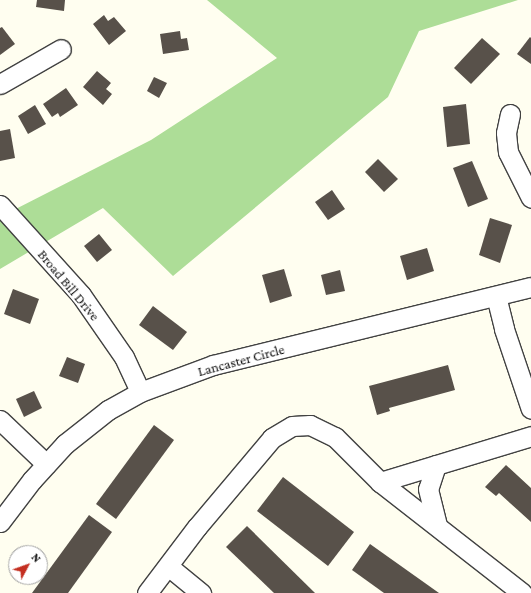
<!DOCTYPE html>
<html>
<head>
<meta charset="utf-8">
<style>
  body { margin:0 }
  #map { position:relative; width:531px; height:593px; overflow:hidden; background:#fffef0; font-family:"Crimson Pro",serif }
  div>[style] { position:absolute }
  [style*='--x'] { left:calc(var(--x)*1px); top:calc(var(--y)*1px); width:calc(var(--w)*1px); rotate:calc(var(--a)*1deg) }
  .forest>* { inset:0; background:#addd97 }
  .building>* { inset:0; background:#58514a }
  .roads { filter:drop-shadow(1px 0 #424242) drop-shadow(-1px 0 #424242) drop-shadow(0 1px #424242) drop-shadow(0 -1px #424242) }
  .minor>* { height:19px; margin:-9.5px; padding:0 9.5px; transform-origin:9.5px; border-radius:9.5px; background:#fff }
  span { translate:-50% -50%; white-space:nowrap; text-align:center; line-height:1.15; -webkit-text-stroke:4px #fff; paint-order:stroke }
  .street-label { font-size:14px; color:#0f0f0f }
  .north { position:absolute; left:8px; top:545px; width:40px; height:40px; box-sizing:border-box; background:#fff; border:1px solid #9f9f9f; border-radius:50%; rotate:49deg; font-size:11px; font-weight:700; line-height:16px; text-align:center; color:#0f0f0f }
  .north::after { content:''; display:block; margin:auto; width:14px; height:18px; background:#c42f21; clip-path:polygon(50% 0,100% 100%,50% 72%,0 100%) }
</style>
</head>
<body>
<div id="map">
  <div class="forest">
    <i style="clip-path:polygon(207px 0,518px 0,419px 31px,388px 97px,173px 276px,103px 208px,0 269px,0 217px,151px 140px,277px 58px)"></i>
  </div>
  <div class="building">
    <i style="clip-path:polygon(37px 0,65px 0,64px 11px,36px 7px)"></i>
    <i style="clip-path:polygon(104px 15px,108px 21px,114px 17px,126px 31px,109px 45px,93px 24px)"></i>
    <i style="clip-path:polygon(2px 27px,15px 44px,0 55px,0 28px)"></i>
    <i style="clip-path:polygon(180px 31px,181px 39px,187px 38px,189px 50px,163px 54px,160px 34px)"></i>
    <i style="clip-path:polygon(530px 37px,531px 38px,531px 64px,517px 54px)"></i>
    <i style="clip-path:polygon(482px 38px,500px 54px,471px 84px,454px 68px)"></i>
    <i style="clip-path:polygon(97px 71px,111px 83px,106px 89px,112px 94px,103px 105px,83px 87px)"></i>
    <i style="clip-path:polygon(154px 77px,167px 83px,159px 98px,147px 91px)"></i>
    <i style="clip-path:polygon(66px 88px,78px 105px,60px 117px,58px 113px,52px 117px,43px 104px)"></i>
    <i style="clip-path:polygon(466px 104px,470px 144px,447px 147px,443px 107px)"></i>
    <i style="clip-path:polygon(35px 105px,46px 124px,28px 134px,18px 116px)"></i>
    <i style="clip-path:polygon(10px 129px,15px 158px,0 161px,0 131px)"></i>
    <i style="clip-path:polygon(378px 159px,398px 179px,384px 192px,365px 172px)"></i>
    <i style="clip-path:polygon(472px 161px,488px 199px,468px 207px,453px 168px)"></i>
    <i style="clip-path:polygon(332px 190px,345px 209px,328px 220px,315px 202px)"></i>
    <i style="clip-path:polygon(490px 218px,512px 225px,500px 263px,479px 255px)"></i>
    <i style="clip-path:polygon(99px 234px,112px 250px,97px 262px,84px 246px)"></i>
    <i style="clip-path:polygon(427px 248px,434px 271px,407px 280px,400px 256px)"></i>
    <i style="clip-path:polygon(284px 269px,292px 296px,270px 303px,262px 275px)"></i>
    <i style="clip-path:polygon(340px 270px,345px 291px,326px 295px,321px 275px)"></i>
    <i style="clip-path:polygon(13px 289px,39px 299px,30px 324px,4px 314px)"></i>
    <i style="clip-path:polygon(153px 306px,187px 332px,173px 350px,139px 325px)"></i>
    <i style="clip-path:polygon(67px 357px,85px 364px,78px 383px,59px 376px)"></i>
    <i style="clip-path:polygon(448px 365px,455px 390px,389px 408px,390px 411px,377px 415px,369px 386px)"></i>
    <i style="clip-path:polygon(34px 391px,42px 408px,24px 417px,16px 399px)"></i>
    <i style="clip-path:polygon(154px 425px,174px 440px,116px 519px,96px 504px)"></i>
    <i style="clip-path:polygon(506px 465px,531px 488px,531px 522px,499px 493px,496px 496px,485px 487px)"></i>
    <i style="clip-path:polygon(283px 477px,354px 532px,328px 566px,257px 511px)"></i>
    <i style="clip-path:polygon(89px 515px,112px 532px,68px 593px,32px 593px)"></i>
    <i style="clip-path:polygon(247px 526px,315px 593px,274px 593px,226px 547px)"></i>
    <i style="clip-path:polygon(370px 544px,439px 593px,384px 593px,352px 570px)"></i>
  </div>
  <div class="roads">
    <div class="minor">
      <i style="--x:0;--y:84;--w:70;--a:-29.8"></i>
      <i style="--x:510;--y:114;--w:19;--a:102"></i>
      <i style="--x:506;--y:133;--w:19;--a:84"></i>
      <i style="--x:508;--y:152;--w:51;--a:63.4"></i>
      <i style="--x:0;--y:205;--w:121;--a:48"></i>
      <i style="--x:81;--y:295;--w:75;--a:55.3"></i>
      <i style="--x:124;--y:357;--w:38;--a:65"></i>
      <i style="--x:496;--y:296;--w:34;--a:76"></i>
      <i style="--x:504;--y:329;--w:84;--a:71.4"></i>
      <i style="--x:0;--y:420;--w:64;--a:43.7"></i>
      <i style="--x:436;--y:465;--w:25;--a:108"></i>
      <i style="--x:428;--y:489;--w:36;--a:76"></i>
      <i style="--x:380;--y:482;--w:180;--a:38"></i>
      <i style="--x:0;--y:522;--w:53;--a:-52.7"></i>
      <i style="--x:32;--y:480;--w:49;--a:-47.5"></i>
      <i style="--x:65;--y:444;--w:55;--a:-38.3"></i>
      <i style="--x:108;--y:410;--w:37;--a:-29"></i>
      <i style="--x:140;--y:392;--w:78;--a:-20.3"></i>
      <i style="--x:213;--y:365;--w:327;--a:-13.8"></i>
      <i style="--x:168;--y:566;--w:43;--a:39.3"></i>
      <i style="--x:147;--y:593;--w:83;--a:-52.9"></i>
      <i style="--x:197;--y:527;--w:116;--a:-49.9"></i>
      <i style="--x:272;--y:438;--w:23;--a:-31"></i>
      <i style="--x:292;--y:426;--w:18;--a:-3"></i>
      <i style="--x:310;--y:425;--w:28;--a:26"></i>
      <i style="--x:335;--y:437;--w:64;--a:45"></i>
      <i style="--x:380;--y:482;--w:158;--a:-16.9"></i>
    </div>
  </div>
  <div class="street-label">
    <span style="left:69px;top:285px;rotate:50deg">Broad Bill Drive</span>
    <span style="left:241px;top:360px;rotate:-15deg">Lancaster Circle</span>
  </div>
  <div class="north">N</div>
</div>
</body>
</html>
